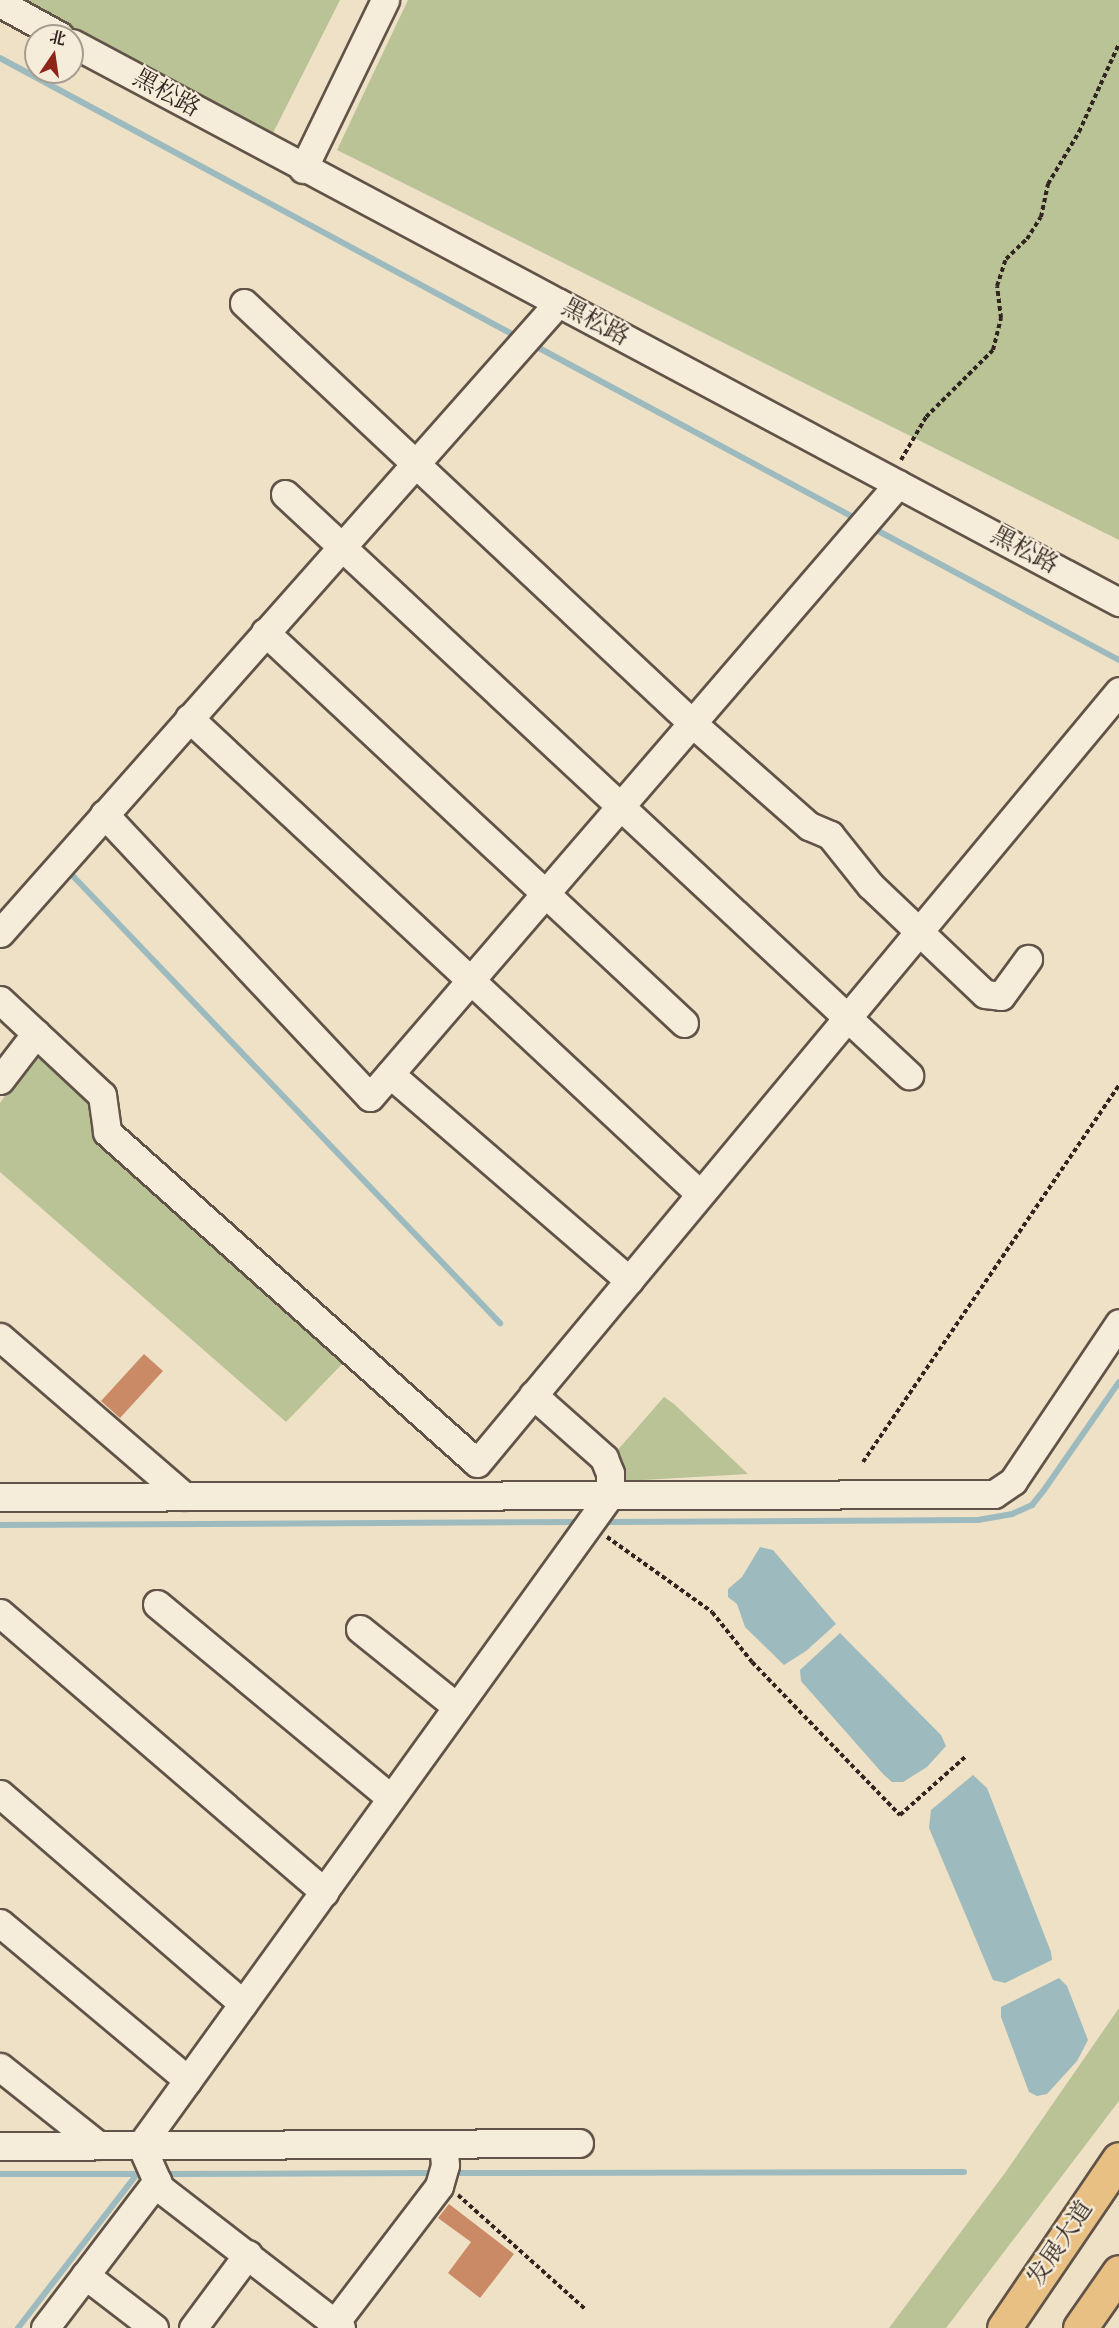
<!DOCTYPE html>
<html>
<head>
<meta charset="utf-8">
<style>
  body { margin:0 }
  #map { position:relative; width:1119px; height:2328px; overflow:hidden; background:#efe1c6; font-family:"IM FELL DW Pica","Noto Serif SC",serif }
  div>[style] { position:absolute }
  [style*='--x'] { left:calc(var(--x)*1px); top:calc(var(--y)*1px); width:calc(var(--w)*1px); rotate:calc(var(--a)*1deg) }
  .green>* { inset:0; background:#b9c395 }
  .water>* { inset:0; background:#9dbbbe }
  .stream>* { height:6px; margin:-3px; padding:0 3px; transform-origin:3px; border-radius:3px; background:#9dbbbe }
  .building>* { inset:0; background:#ca8a66 }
  .path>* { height:4px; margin-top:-2px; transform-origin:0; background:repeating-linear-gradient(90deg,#32241e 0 4.5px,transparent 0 7.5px) }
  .roads { filter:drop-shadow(2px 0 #615348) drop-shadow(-2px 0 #615348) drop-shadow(0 2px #615348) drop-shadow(0 -2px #615348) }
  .minor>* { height:27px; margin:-13.5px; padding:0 13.5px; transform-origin:13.5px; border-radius:13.5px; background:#f5ecda }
  .major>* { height:33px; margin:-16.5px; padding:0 16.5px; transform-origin:16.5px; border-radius:16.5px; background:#e8c083 }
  span { translate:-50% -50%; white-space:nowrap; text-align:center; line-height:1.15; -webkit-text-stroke:4.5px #f5ecda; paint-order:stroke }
  .street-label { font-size:24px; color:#32241e }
  .north { position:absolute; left:24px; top:24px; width:60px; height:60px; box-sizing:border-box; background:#f5ecda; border:2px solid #a79c8f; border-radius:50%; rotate:13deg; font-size:16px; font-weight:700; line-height:24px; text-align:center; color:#32241e }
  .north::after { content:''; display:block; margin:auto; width:21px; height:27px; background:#8f2418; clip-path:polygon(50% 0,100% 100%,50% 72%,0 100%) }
</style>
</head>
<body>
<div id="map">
  <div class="green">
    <i style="clip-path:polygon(19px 0,340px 0,272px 135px)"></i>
    <i style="clip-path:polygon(408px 0,1119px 0,1119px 540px,337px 150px)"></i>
    <i style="clip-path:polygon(35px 1053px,89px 1101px,99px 1139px,346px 1360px,286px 1422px,0 1172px,0 1103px)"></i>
    <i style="clip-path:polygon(664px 1397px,674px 1404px,748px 1474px,625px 1481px,615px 1453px)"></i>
    <i style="clip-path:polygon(1119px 2008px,1119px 2101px,946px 2328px,889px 2328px,1005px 2173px)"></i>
  </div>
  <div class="water">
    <i style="clip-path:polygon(760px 1547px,773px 1550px,836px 1624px,806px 1651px,784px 1665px,745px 1627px,737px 1604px,728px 1597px,728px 1589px,742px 1577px)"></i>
    <i style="clip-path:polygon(840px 1633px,941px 1735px,946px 1746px,927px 1767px,903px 1782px,892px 1782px,883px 1774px,801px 1681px,800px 1670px)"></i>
    <i style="clip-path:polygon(973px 1775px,987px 1788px,1051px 1952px,1052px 1960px,1005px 1983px,993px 1980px,929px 1828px,931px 1810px)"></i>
    <i style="clip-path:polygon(1059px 1978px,1067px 1986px,1088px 2040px,1077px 2061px,1047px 2094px,1037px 2096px,1029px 2092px,1001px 2017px,1001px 2007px)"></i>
  </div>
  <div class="stream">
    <i style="--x:0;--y:58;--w:579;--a:28.33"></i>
    <i style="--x:539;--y:348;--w:362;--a:28.3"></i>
    <i style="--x:869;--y:526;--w:284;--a:28.2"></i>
    <i style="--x:72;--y:875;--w:620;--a:46.31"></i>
    <i style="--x:609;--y:1522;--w:369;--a:-0.3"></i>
    <i style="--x:978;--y:1520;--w:35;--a:-10"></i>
    <i style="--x:1012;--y:1514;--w:22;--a:-24"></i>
    <i style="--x:1032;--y:1505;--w:19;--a:-51"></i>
    <i style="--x:1044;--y:1490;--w:131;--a:-55.2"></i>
    <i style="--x:0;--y:1525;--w:572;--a:-0.3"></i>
    <i style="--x:460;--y:2173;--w:504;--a:-0.11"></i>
    <i style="--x:0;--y:2174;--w:137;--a:0"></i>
    <i style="--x:171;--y:2174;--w:255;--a:-0.2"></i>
    <i style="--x:18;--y:2328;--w:195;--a:-52.3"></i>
  </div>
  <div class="building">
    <i style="clip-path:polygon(144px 1354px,163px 1371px,120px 1418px,101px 1401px)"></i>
    <i style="clip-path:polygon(449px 2204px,514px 2254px,480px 2298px,448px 2273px,471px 2242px,438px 2218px)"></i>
  </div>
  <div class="path">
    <i style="--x:901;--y:460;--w:50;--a:-59.8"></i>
    <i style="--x:926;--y:417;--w:95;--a:-45"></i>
    <i style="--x:993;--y:350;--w:33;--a:-76"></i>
    <i style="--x:1001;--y:318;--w:32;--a:-97"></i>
    <i style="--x:997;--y:286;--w:28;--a:-72"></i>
    <i style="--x:1006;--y:259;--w:29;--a:-44"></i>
    <i style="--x:1027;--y:239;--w:26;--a:-58"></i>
    <i style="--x:1041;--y:217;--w:34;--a:-78"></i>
    <i style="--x:1048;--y:184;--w:61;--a:-59.2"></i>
    <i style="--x:1079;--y:132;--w:97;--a:-65.6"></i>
    <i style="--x:863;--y:1462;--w:455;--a:-55.8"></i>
    <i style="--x:607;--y:1537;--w:129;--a:35.5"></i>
    <i style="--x:712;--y:1612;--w:64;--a:51.3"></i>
    <i style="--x:752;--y:1662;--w:213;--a:46"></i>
    <i style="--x:900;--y:1815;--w:87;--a:-41.7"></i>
    <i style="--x:458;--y:2195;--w:172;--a:41.9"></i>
  </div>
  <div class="roads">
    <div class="minor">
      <i style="--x:0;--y:3;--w:68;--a:28.8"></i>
      <i style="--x:72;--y:43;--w:1187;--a:28.1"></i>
      <i style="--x:303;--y:169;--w:188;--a:-64.1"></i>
      <i style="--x:244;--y:303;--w:614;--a:43.15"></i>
      <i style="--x:692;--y:723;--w:156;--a:41.4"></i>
      <i style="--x:809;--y:826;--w:23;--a:23"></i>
      <i style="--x:830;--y:835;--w:64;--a:51.3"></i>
      <i style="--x:870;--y:885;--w:158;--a:43.5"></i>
      <i style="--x:985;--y:994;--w:16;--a:7"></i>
      <i style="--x:1001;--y:996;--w:46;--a:-53.9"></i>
      <i style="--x:285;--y:494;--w:853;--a:42.96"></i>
      <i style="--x:265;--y:632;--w:573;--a:43.02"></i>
      <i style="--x:189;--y:718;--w:698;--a:42.97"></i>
      <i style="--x:104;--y:814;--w:388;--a:46.8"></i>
      <i style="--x:370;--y:1097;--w:809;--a:-49.26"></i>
      <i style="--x:0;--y:933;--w:842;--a:-48.47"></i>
      <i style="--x:0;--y:1000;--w:139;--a:43"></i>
      <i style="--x:102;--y:1095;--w:37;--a:82"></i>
      <i style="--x:107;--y:1132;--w:496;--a:41.8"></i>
      <i style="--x:477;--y:1463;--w:1004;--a:-50.25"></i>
      <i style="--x:390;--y:1074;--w:316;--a:40.8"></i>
      <i style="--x:0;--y:1080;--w:59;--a:-52.5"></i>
      <i style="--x:0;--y:1337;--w:243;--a:40.8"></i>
      <i style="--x:0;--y:1497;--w:994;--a:-0.17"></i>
      <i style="--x:994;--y:1494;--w:23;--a:-34"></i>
      <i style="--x:1013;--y:1481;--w:190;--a:-56.1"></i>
      <i style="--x:157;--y:1604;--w:304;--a:39.7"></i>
      <i style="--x:0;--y:1613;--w:428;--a:40.7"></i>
      <i style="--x:360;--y:1629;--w:124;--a:38.8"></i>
      <i style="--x:0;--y:1794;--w:321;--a:40.8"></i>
      <i style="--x:0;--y:1923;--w:245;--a:39.9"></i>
      <i style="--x:0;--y:2067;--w:125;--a:38.5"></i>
      <i style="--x:0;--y:2146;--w:579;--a:-0.3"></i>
      <i style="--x:85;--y:2275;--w:87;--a:37.5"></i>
      <i style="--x:45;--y:2328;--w:185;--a:-52.7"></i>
      <i style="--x:193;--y:2328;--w:92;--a:-53.4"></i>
      <i style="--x:331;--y:2328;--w:178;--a:-52.7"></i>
      <i style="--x:439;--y:2186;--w:22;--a:-74"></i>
      <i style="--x:445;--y:2165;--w:21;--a:-95"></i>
      <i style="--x:341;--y:2328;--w:229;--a:-142.3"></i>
      <i style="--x:160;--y:2188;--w:47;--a:-113.8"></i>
      <i style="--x:141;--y:2145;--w:802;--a:-54.19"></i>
      <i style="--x:610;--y:1495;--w:22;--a:-90"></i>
      <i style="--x:610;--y:1473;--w:16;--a:-112"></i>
      <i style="--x:604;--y:1458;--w:95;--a:-138.4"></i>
    </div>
    <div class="major">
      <i style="--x:1004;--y:2328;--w:204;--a:-55.8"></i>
      <i style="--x:1080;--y:2328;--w:68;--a:-55.1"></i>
    </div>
  </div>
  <div class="street-label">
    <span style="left:166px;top:94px;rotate:29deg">黑松路</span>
    <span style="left:595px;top:323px;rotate:28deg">黑松路</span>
    <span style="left:1024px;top:551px;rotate:28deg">黑松路</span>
    <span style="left:1061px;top:2244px;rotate:-56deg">发展大道</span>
  </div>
  <div class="north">北</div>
</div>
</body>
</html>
